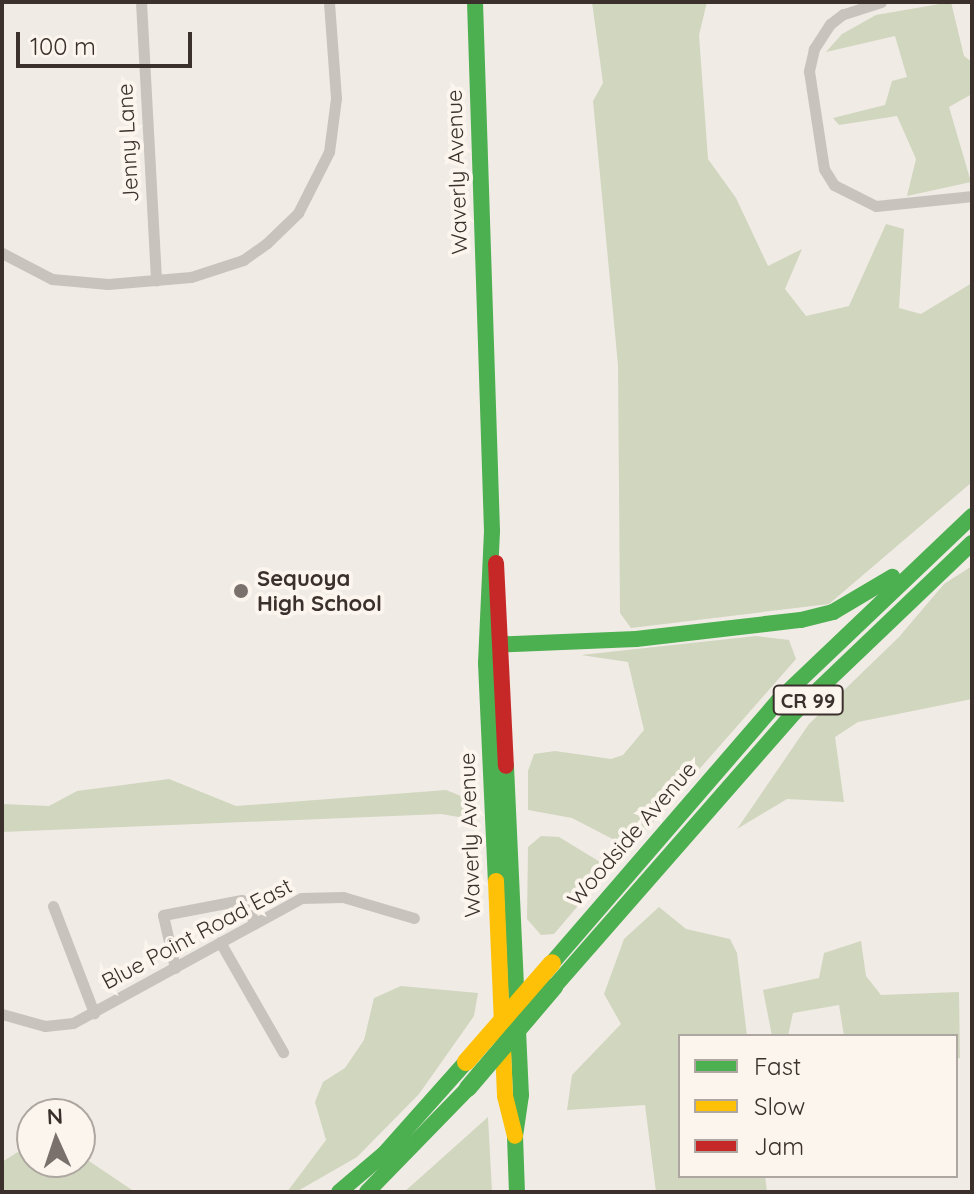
<!DOCTYPE html>
<html>
<head>
<meta charset="utf-8">
<style>
  body { margin:0 }
  #map { position:relative; width:974px; height:1194px; overflow:hidden; background:#f0ebe5; font-family:Quicksand,sans-serif }
  div>[style] { position:absolute }
  [style*='--x'] { left:calc(var(--x)*1px); top:calc(var(--y)*1px); width:calc(var(--w)*1px); rotate:calc(var(--a)*1deg) }
  .green>* { inset:0; background:#d1d6bf }
  .street>* { height:11px; margin:-5.5px; padding:0 5.5px; transform-origin:5.5px; border-radius:5.5px; background:#c9c3be }
  .fast>* { height:16px; margin:-8px; padding:0 8px; transform-origin:8px; border-radius:8px; background:#4caf50 }
  .slow>* { height:16px; margin:-8px; padding:0 8px; transform-origin:8px; border-radius:8px; background:#ffc107 }
  .jam>* { height:16px; margin:-8px; padding:0 8px; transform-origin:8px; border-radius:8px; background:#c62828 }
  .fast-bridge>* { height:18px; margin:-9px; padding:0 9px; transform-origin:9px; border-radius:9px; background:#4caf50 }
  .slow-bridge>* { height:18px; margin:-9px; padding:0 9px; transform-origin:9px; border-radius:9px; background:#ffc107 }
  .dots>* { width:22px; height:22px; translate:-50% -50%; box-sizing:border-box; border:4px solid #fbf5ee; border-radius:50% }
  span { translate:-50% -50%; white-space:nowrap; text-align:center; line-height:1.15; -webkit-text-stroke:8px #fbf5ee; paint-order:stroke }
  .shield-label span { padding:2px 6px; background:#fbf5ee; border:2px solid; border-radius:6px; -webkit-text-stroke-width:0 }
  .shield-label { font-size:20px; color:#3b302b; font-weight:700 }
  .street-label { font-size:22px; color:#3b302b }
  .poi-label { font-size:22px; color:#3b302b; font-weight:700 }
  .left { translate:0 -50%; text-align:left }
  .frame { position:absolute; inset:0; border:4px solid #3b302b; pointer-events:none }
  .legend { position:absolute; left:678px; top:1034px; width:280px; height:144px; box-sizing:border-box; background:#fbf5ee; border:2px solid #aea6a0; margin:0; padding:10px 14px; list-style:none; font-size:24px; color:#3b302b }
  .legend li { display:flex; align-items:center; gap:16px; height:40px }
  .legend b { width:40px; border:2px solid #aea6a0 }
  .north { position:absolute; left:16px; top:1098px; width:80px; height:80px; box-sizing:border-box; background:#fbf5ee; border:2px solid #aea6a0; border-radius:50%; rotate:357deg; font-size:22px; font-weight:700; line-height:32px; text-align:center; color:#3b302b }
  .north::after { content:''; display:block; margin:auto; width:28px; height:36px; background:#7a716c; clip-path:polygon(50% 0,100% 100%,50% 72%,0 100%) }
  .scale { position:absolute; left:16px; top:32px; width:176px; height:36px; box-sizing:border-box; border:4px solid #3b302b; border-top:0; padding-left:10px; font-size:24px; line-height:28px; white-space:nowrap; color:#3b302b; -webkit-text-stroke:6px #fbf5ee; paint-order:stroke }
</style>
</head>
<body>
<div id="map">
  <div class="green">
    <i style="clip-path:polygon(592px 2px,707px 2px,699px 35px,708px 159px,736px 198px,768px 266px,802px 249px,785px 289px,806px 316px,849px 306px,886px 224px,904px 229px,899px 308px,921px 314px,972px 283px,972px 482px,829px 604px,631px 628px,620px 613px,618px 365px,593px 101px,603px 83px)"></i>
    <i style="clip-path:polygon(951px 2px,964px 56px,972px 62px,972px 94px,949px 107px,971px 182px,907px 196px,916px 159px,897px 116px,839px 125px,833px 118px,885px 105px,892px 81px,907px 77px,895px 36px,826px 52px,842px 34px,876px 15px)"></i>
    <i style="clip-path:polygon(972px 566px,972px 699px,858px 722px,835px 737px,844px 802px,787px 799px,737px 829px,809px 724px,899px 637px,944px 584px)"></i>
    <i style="clip-path:polygon(756px 636px,789px 640px,796px 659px,630px 848px,572px 818px,528px 810px,528px 771px,534px 754px,555px 751px,611px 759px,623px 755px,644px 730px,628px 662px,581px 655px)"></i>
    <i style="clip-path:polygon(169px 779px,236px 806px,446px 790px,476px 802px,477px 820px,441px 814px,2px 832px,2px 804px,49px 806px,77px 791px)"></i>
    <i style="clip-path:polygon(541px 836px,559px 837px,610px 868px,554px 934px,541px 935px,527px 919px,528px 847px)"></i>
    <i style="clip-path:polygon(659px 907px,686px 929px,730px 939px,737px 953px,747px 1036px,680px 1036px,680px 1176px,765px 1176px,767px 1192px,656px 1192px,645px 1105px,567px 1110px,572px 1075px,621px 1024px,604px 994px,624px 939px)"></i>
    <i style="clip-path:polygon(861px 941px,866px 976px,881px 995px,959px 992px,960px 1058px,956px 1059px,956px 1036px,844px 1036px,839px 1005px,793px 1013px,788px 1036px,772px 1036px,763px 990px,819px 978px,824px 953px)"></i>
    <i style="clip-path:polygon(401px 986px,478px 993px,474px 1016px,419px 1094px,357px 1157px,296px 1192px,287px 1192px,326px 1140px,315px 1102px,323px 1082px,345px 1068px,364px 1040px,374px 998px)"></i>
    <i style="clip-path:polygon(488px 1117px,492px 1192px,404px 1192px,421px 1177px)"></i>
    <i style="clip-path:polygon(32px 1143px,32px 1162px,80px 1162px,80px 1155px,135px 1192px,2px 1192px,2px 1162px)"></i>
  </div>
  <div class="street">
    <i style="--x:141;--y:2;--w:279;--a:86.9"></i>
    <i style="--x:881;--y:2;--w:40;--a:162"></i>
    <i style="--x:843;--y:14;--w:16;--a:142"></i>
    <i style="--x:830;--y:24;--w:30;--a:123"></i>
    <i style="--x:814;--y:49;--w:23;--a:103"></i>
    <i style="--x:809;--y:71;--w:99;--a:81.3"></i>
    <i style="--x:824;--y:169;--w:19;--a:58"></i>
    <i style="--x:834;--y:185;--w:47;--a:26.6"></i>
    <i style="--x:876;--y:206;--w:97;--a:-5.9"></i>
    <i style="--x:2;--y:253;--w:56;--a:27.5"></i>
    <i style="--x:52;--y:279;--w:56;--a:5.1"></i>
    <i style="--x:108;--y:284;--w:83;--a:-4.8"></i>
    <i style="--x:191;--y:277;--w:55;--a:-18.1"></i>
    <i style="--x:243;--y:260;--w:29;--a:-35"></i>
    <i style="--x:267;--y:243;--w:43;--a:-44.1"></i>
    <i style="--x:298;--y:213;--w:68;--a:-63.1"></i>
    <i style="--x:329;--y:152;--w:54;--a:-82.6"></i>
    <i style="--x:336;--y:98;--w:96;--a:-94.2"></i>
    <i style="--x:53;--y:906;--w:115;--a:69"></i>
    <i style="--x:220;--y:942;--w:127;--a:60.2"></i>
    <i style="--x:175;--y:968;--w:54;--a:-102.8"></i>
    <i style="--x:163;--y:915;--w:80;--a:-10.8"></i>
    <i style="--x:242;--y:900;--w:24;--a:60"></i>
    <i style="--x:2;--y:1014;--w:45;--a:15.6"></i>
    <i style="--x:45;--y:1026;--w:28;--a:-6"></i>
    <i style="--x:73;--y:1023;--w:260;--a:-28.7"></i>
    <i style="--x:301;--y:898;--w:42;--a:-1.4"></i>
    <i style="--x:343;--y:897;--w:74;--a:16.5"></i>
  </div>
  <div class="fast">
    <i style="--x:475;--y:2;--w:529;--a:88.16"></i>
    <i style="--x:492;--y:531;--w:132;--a:92.6"></i>
    <i style="--x:486;--y:663;--w:218;--a:87.4"></i>
    <i style="--x:487;--y:645;--w:149;--a:-2.3"></i>
    <i style="--x:636;--y:639;--w:166;--a:-6.6"></i>
    <i style="--x:801;--y:620;--w:33;--a:-14"></i>
    <i style="--x:833;--y:612;--w:69;--a:-30.7"></i>
    <i style="--x:506;--y:766;--w:329;--a:87.4"></i>
    <i style="--x:521;--y:1095;--w:41;--a:98.3"></i>
    <i style="--x:515;--y:1136;--w:56;--a:88"></i>
    <i style="--x:552;--y:963;--w:347;--a:-49.2"></i>
    <i style="--x:779;--y:700;--w:267;--a:-43.6"></i>
    <i style="--x:554;--y:987;--w:367;--a:-48.8"></i>
    <i style="--x:796;--y:711;--w:243;--a:-43.7"></i>
    <i style="--x:339;--y:1192;--w:59;--a:-40.2"></i>
    <i style="--x:384;--y:1154;--w:123;--a:-48.3"></i>
    <i style="--x:367;--y:1192;--w:145;--a:-45.8"></i>
  </div>
  <div class="slow">
    <i style="--x:496;--y:881;--w:215;--a:87.6"></i>
    <i style="--x:505;--y:1096;--w:41;--a:76"></i>
  </div>
  <div class="jam">
    <i style="--x:496;--y:563;--w:203;--a:87.2"></i>
  </div>
  <div class="fast-bridge">
    <i style="--x:468;--y:1088;--w:133;--a:-49.6"></i>
  </div>
  <div class="slow-bridge">
    <i style="--x:466;--y:1062;--w:131;--a:-49"></i>
  </div>
  <div class="dots">
    <i style="left:241px;top:591px;background:#7a716c"></i>
  </div>
  <div class="shield-label">
    <span style="left:808px;top:700px">CR 99</span>
  </div>
  <div class="street-label">
    <span style="left:128px;top:143px;rotate:-93deg">Jenny Lane</span>
    <span style="left:457px;top:172px;rotate:-92deg">Waverly Avenue</span>
    <span style="left:632px;top:834px;rotate:-49deg">Woodside Avenue</span>
    <span style="left:470px;top:835px;rotate:-92deg">Waverly Avenue</span>
    <span style="left:197px;top:934px;rotate:-28deg">Blue Point Road East</span>
  </div>
  <div class="poi-label">
    <span class="left" style="left:257px;top:591px">Sequoya<br>High School</span>
  </div>
  <div class="frame"></div>
  <ul class="legend">
  <li><b style="height:10px;background:#4caf50"></b>Fast</li>
  <li><b style="height:10px;background:#ffc107"></b>Slow</li>
  <li><b style="height:10px;background:#c62828"></b>Jam</li>
  </ul>
  <div class="north">N</div>
  <div class="scale">100 m</div>
</div>
</body>
</html>
